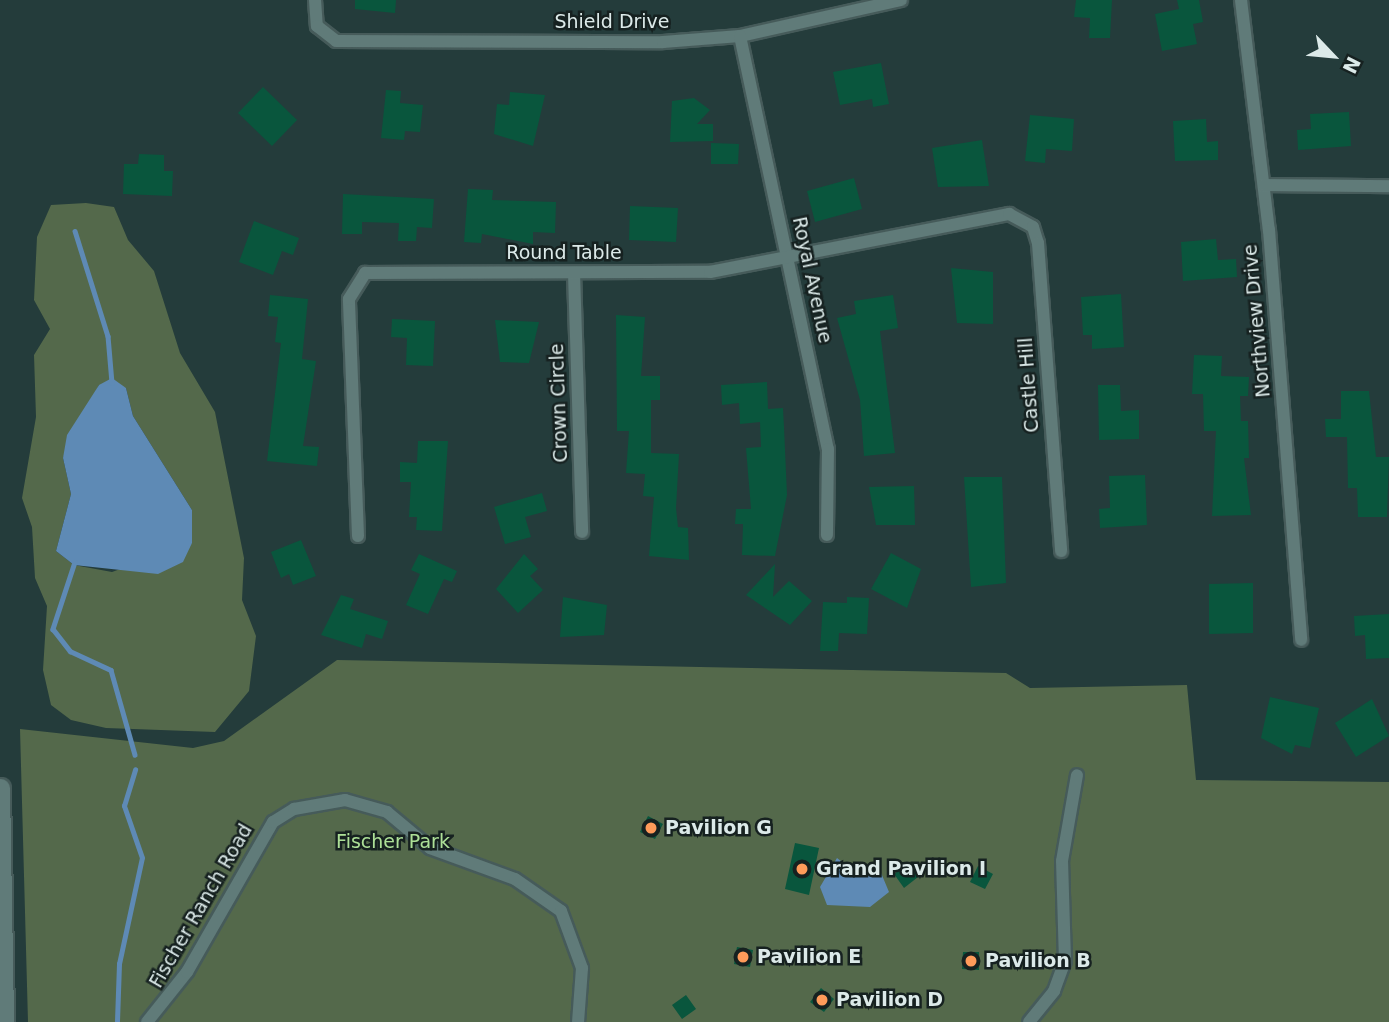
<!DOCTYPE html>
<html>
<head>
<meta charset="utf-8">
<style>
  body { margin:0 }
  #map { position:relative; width:1389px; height:1022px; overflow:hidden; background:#243c3b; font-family:"DejaVu Sans",sans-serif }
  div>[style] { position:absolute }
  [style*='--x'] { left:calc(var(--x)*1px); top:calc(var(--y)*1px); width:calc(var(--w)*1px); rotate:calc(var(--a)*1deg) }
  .green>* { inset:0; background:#54694b }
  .water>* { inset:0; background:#5e8ab5 }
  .stream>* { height:4.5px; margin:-2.25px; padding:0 2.25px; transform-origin:2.25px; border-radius:2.25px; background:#5e8ab5 }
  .building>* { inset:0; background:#09563d }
  .roads { filter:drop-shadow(2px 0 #465b5a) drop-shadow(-2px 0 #465b5a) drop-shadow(0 2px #465b5a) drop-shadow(0 -2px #465b5a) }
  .street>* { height:12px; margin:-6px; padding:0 6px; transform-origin:6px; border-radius:6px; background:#607b79 }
  .secondary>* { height:19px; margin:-9.5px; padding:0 9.5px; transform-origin:9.5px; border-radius:9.5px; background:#607b79 }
  .dots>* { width:19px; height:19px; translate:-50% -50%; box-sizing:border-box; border:4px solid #162120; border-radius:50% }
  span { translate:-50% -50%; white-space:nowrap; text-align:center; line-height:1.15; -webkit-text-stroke:5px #162120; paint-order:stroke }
  .street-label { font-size:19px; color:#dceae9 }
  .poi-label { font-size:19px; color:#dceae9; font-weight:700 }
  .left { translate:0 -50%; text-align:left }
  .park-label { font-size:19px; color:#ade097 }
  .north { position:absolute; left:1298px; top:21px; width:70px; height:70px; -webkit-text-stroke:5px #162120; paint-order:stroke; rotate:116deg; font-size:19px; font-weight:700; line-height:28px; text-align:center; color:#dceae9 }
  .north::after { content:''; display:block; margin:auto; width:24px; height:32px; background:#dceae9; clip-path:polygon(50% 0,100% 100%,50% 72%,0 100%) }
</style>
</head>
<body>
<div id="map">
  <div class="green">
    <i style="clip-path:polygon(evenodd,86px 203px,114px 207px,128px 240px,154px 271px,180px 353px,215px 412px,244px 558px,242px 600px,256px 636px,249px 691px,215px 732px,106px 728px,71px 720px,51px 705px,43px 670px,47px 606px,35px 578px,32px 527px,22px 498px,36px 417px,34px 355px,50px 329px,34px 300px,37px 237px,51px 205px,86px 203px,99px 385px,126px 388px,133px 416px,192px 510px,192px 543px,112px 572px,74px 565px,56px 551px,71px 494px,63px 458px,99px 385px)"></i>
    <i style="clip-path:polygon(337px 660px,1006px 673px,1030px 688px,1187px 685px,1196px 780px,1389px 782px,1389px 1022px,28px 1022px,20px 729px,193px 748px,224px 741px)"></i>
  </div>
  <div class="water">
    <i style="clip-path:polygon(112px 378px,126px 388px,133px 416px,192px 510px,192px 543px,183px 562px,158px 574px,74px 565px,56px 551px,71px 494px,63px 458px,67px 435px,99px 385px)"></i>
    <i style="clip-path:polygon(837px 858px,856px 873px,879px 868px,889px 892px,870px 907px,827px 905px,820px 887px)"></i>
  </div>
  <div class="stream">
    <i style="--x:75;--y:231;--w:110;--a:72.6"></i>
    <i style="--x:108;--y:336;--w:47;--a:85.1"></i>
    <i style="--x:75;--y:562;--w:71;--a:108.2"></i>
    <i style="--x:53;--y:629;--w:28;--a:52"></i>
    <i style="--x:70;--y:651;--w:45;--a:24.9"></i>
    <i style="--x:111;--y:670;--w:88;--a:74.2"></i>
    <i style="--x:117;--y:1021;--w:57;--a:-88"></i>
    <i style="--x:119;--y:964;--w:108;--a:-77.8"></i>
    <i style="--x:142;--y:858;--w:55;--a:-109.1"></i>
    <i style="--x:124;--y:806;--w:38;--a:-73"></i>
  </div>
  <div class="building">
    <i style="clip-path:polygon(355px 0,396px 0,395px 13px,355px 9px)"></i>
    <i style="clip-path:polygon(1076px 0,1112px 0,1110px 38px,1089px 38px,1090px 18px,1074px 17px)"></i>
    <i style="clip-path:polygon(1177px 0,1199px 0,1203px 22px,1193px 24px,1197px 44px,1162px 51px,1155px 14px,1179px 9px)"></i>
    <i style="clip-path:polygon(881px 63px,889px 104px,873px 107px,872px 99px,840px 105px,833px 72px)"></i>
    <i style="clip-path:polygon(263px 87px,297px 120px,272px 146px,238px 113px)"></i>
    <i style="clip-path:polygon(386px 90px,401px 91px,400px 103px,423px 105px,420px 132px,405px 131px,404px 140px,381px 138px)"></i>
    <i style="clip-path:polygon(510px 92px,545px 95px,533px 146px,494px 134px,497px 104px,509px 105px)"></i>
    <i style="clip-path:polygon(694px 98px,710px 110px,697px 124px,713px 124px,713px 141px,670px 142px,672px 101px)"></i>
    <i style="clip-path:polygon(1349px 112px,1351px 146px,1298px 150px,1297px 130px,1311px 129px,1310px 114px)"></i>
    <i style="clip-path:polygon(1030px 115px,1074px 119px,1072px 151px,1046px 149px,1045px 163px,1025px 161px)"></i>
    <i style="clip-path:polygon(1206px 119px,1207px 142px,1218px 141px,1218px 160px,1175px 161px,1173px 121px)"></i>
    <i style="clip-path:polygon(982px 140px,989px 186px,938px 187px,932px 148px)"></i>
    <i style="clip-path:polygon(711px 143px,739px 144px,738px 164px,711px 164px)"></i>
    <i style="clip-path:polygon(139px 154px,164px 155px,164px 171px,173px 171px,172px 196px,123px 194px,124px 164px,138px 164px)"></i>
    <i style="clip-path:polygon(854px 178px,862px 209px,815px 222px,807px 191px)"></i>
    <i style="clip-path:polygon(468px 189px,493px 190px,492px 200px,556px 202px,555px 233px,533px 232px,533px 244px,482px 234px,481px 243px,464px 242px)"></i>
    <i style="clip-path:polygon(343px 194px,434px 199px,432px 228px,417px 227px,416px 241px,398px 241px,399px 223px,362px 222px,362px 234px,342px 234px)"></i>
    <i style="clip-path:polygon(630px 206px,678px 208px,676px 242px,629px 240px)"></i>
    <i style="clip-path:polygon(254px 221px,299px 238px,293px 255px,282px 251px,273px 275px,239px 262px)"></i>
    <i style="clip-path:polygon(1216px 239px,1218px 260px,1236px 259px,1237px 277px,1183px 281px,1181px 242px)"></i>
    <i style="clip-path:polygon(951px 268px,993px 272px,993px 324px,957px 323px)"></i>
    <i style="clip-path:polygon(1121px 294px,1124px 347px,1092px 349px,1092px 335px,1083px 335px,1081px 297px)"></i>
    <i style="clip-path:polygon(270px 295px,308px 299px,302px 359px,316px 361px,303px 446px,319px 447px,317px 466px,267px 461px,281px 343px,275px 342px,278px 317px,268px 316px)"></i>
    <i style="clip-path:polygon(893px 295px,898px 328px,880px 331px,895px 453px,864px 456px,860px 400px,837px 318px,856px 314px,854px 301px)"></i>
    <i style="clip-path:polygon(616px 315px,645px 317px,641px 376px,660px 376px,660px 400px,651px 400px,651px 453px,679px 454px,676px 508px,678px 527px,688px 528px,689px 560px,649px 556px,654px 497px,643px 496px,645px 474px,626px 473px,629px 431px,617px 431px)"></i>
    <i style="clip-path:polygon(392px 319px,435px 321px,433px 366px,406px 365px,407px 338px,391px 337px)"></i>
    <i style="clip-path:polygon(495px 320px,539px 322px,529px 363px,500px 362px)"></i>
    <i style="clip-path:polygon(1194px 355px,1222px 356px,1221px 376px,1249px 377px,1248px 396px,1240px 396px,1241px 421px,1248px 421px,1249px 458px,1244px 458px,1251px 515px,1212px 516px,1216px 431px,1204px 431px,1203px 394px,1192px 394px)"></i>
    <i style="clip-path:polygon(767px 382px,768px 409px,783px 408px,784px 427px,787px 495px,775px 556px,742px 555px,743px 524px,735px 524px,736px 509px,751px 509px,746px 448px,761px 447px,760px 422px,740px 424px,739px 403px,722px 405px,721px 385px)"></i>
    <i style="clip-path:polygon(1098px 385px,1120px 385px,1121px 411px,1139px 410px,1139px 439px,1099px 440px)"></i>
    <i style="clip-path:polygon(1341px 391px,1369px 391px,1376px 457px,1389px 457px,1387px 517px,1358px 517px,1357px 488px,1348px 488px,1347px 437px,1326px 437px,1325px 419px,1341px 419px)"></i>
    <i style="clip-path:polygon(418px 441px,448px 441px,442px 531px,416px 530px,417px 517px,409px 517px,411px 482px,400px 482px,400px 462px,417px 463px)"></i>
    <i style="clip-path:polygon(1145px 475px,1147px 525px,1100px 528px,1099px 509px,1110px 508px,1109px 476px)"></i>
    <i style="clip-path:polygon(964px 477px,1002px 477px,1006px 583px,971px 587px)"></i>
    <i style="clip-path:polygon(914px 486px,915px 525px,876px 525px,869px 487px)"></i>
    <i style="clip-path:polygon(542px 493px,547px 511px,525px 517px,531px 537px,505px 544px,494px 507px)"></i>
    <i style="clip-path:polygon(301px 540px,316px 576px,293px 585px,289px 574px,281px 578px,271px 552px)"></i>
    <i style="clip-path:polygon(891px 553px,921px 569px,907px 608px,871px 589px)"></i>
    <i style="clip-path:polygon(419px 554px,457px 571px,452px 582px,444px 579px,428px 614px,406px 605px,420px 574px,411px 570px)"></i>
    <i style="clip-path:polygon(524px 554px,538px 569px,530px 576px,543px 590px,518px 613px,496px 589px)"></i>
    <i style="clip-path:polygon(775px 564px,773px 597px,789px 581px,812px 601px,790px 625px,746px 595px)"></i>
    <i style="clip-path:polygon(1253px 583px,1253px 633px,1209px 634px,1209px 584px)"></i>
    <i style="clip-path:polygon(341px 595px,354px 599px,350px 609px,388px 621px,382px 639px,366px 634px,362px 648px,321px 635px)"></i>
    <i style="clip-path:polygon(563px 597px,607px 605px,604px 635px,560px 637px)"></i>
    <i style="clip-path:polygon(847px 597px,869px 598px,867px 634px,839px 633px,838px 651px,820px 651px,823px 602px,847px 603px)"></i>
    <i style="clip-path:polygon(1389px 614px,1389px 658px,1366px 659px,1365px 635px,1355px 636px,1354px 616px)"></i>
    <i style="clip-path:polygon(1270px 697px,1319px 708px,1310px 748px,1295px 745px,1292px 754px,1261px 738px)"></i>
    <i style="clip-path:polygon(1372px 699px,1389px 736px,1356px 757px,1335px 723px)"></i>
    <i style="clip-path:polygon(648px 816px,663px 824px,655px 839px,640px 832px)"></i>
    <i style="clip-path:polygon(795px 843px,819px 848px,809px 895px,785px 889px)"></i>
    <i style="clip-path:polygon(907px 864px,918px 877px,904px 888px,894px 874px)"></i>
    <i style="clip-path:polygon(978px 866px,993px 874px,985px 889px,970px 882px)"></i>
    <i style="clip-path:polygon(737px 947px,753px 950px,750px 967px,734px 964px)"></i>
    <i style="clip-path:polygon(963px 952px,979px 952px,979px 970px,962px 969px)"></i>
    <i style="clip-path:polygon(821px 988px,834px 999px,824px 1012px,810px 1002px)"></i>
    <i style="clip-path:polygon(686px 995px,696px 1009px,682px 1019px,672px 1005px)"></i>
  </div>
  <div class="roads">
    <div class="street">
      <i style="--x:315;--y:0;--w:26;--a:86"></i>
      <i style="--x:317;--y:26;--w:24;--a:38"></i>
      <i style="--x:336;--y:41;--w:327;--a:0.2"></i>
      <i style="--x:663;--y:42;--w:77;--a:-4.5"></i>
      <i style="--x:740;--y:36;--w:165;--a:-12.6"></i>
      <i style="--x:1241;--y:0;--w:232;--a:83.1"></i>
      <i style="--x:1269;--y:230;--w:411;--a:85.5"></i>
      <i style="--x:740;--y:36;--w:422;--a:78"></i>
      <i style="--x:828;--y:449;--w:86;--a:90.7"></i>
      <i style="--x:1264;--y:185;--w:125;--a:0.5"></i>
      <i style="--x:574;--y:273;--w:259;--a:88.2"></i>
      <i style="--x:358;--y:536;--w:237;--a:-92.2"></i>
      <i style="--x:349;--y:299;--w:31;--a:-58"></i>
      <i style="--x:365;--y:273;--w:345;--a:-0.2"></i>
      <i style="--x:710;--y:272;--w:305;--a:-11"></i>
      <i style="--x:1009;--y:214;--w:27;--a:28"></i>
      <i style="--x:1033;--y:227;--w:17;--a:73"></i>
      <i style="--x:1038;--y:243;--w:309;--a:85.7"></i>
      <i style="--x:147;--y:1022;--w:64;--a:-51.3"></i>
      <i style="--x:187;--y:972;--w:173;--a:-60.2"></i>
      <i style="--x:273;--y:822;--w:25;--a:-32"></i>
      <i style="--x:294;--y:809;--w:52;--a:-10"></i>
      <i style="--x:345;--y:800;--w:44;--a:15.9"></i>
      <i style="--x:387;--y:812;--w:56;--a:39.9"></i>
      <i style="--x:430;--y:848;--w:90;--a:20"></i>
      <i style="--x:515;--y:879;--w:56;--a:34.8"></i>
      <i style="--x:561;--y:911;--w:61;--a:69.8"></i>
      <i style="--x:582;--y:968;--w:54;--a:94.2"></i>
      <i style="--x:1029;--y:1022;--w:40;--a:-51"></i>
      <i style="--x:1054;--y:991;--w:32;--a:-70"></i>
      <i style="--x:1065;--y:961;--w:100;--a:-91.7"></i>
      <i style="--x:1062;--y:861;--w:87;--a:-80.1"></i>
    </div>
    <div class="secondary">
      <i style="--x:0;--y:788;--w:234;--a:89"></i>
    </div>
  </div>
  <div class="dots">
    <i style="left:651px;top:828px;background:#ff9b5a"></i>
    <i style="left:802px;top:869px;background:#ff9b5a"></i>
    <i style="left:743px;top:957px;background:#ff9b5a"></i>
    <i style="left:971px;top:961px;background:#ff9b5a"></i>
    <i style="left:822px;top:1000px;background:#ff9b5a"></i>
  </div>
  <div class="street-label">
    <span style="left:612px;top:22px">Shield Drive</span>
    <span style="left:564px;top:253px">Round Table</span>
    <span style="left:812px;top:280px;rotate:78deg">Royal Avenue</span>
    <span style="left:1257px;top:321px;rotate:-95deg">Northview Drive</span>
    <span style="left:1029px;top:385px;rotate:-94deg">Castle Hill</span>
    <span style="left:559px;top:403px;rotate:-92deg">Crown Circle</span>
    <span style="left:201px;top:906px;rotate:-60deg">Fischer Ranch Road</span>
  </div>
  <div class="poi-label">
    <span class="left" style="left:665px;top:828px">Pavilion G</span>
    <span class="left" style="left:816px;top:869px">Grand Pavilion I</span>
    <span class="left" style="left:757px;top:957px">Pavilion E</span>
    <span class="left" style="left:985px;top:961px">Pavilion B</span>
    <span class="left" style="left:836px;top:1000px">Pavilion D</span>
  </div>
  <div class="park-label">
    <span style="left:393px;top:842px">Fischer Park</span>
  </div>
  <div class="north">N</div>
</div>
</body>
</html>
